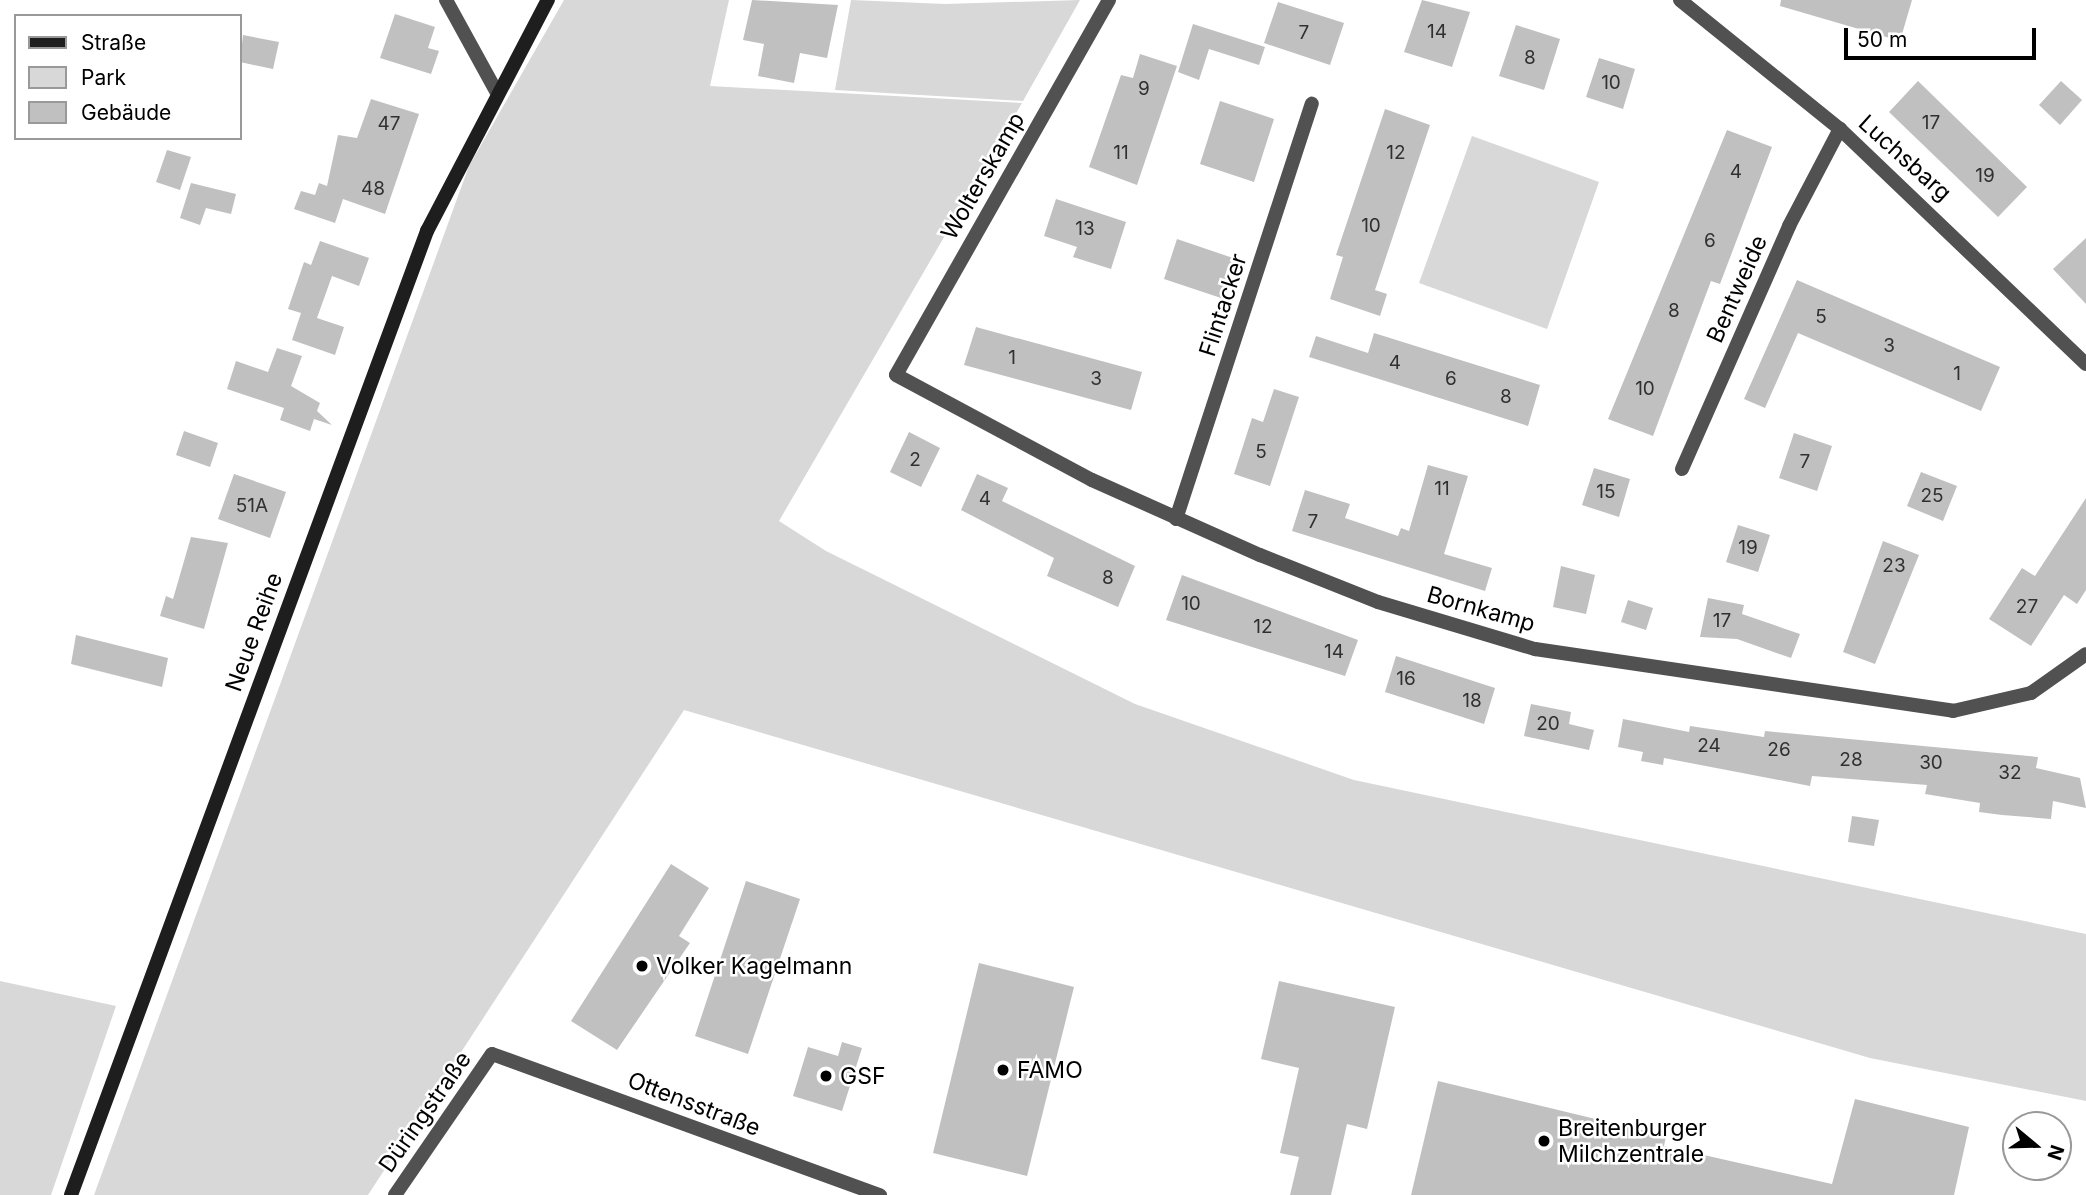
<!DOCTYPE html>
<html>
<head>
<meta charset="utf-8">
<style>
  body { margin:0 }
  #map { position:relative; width:2086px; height:1195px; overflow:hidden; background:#fff; font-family:Inter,sans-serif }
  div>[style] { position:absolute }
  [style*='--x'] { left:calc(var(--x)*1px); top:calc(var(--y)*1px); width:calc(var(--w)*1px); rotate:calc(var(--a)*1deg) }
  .green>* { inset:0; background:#d8d8d8 }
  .building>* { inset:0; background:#c0c0c0 }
  .street>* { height:14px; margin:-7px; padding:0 7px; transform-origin:7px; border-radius:7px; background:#515151 }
  .secondary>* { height:14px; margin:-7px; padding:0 7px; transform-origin:7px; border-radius:7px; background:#1e1e1e }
  .dots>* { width:19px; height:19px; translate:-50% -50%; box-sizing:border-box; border:4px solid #fff; border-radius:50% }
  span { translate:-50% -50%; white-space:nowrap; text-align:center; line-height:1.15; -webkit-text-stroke:5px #fff; paint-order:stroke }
  .number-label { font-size:19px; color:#303030 }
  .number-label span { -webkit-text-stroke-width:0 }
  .street-label { font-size:23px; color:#000 }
  .poi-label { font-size:23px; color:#000 }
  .left { translate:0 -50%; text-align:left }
  .legend { position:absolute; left:14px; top:14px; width:228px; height:126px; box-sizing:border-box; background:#fff; border:2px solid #999; margin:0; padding:9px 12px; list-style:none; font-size:21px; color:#000 }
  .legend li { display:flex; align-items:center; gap:14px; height:35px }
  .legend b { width:35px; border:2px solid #999 }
  .north { position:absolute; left:2002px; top:1111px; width:70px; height:70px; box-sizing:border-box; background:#fff; border:2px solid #999; border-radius:50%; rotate:109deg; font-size:19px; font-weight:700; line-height:28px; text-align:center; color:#000 }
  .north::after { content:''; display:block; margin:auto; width:24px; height:32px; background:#000; clip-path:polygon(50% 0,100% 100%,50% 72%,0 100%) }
  .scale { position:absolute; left:1844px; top:28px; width:192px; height:32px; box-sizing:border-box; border:4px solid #000; border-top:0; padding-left:9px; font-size:21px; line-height:24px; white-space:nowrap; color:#000; -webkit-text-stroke:5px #fff; paint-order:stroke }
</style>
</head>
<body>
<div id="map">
  <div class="green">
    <i style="clip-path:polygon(564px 0,729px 0,710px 86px,1022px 103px,779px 521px,826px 551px,1135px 704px,1354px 780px,2086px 934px,2086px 1101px,1870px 1058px,684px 710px,368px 1195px,94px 1195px,469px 166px)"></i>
    <i style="clip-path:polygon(851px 0,945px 4px,1080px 0,1023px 101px,835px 90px)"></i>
    <i style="clip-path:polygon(1472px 136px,1599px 182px,1547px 329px,1419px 283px)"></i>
    <i style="clip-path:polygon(0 981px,116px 1006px,51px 1195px,0 1195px)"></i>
  </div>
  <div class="building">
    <i style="clip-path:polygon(752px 0,838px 5px,827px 58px,800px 53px,794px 83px,758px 76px,764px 44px,743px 40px)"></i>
    <i style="clip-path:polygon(1422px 0,1470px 12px,1452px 67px,1404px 52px)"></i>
    <i style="clip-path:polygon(1781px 0,1912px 0,1900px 41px,1780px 6px)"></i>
    <i style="clip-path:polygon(1278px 2px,1344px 23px,1330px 65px,1264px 43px)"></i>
    <i style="clip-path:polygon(395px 14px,435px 27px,428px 48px,439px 51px,431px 74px,380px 58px)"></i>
    <i style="clip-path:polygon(1193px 24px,1265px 47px,1259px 65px,1209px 49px,1199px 80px,1178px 72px)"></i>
    <i style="clip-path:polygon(1516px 25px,1560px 39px,1544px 90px,1499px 76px)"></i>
    <i style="clip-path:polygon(243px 35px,279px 42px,273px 69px,240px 62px)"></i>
    <i style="clip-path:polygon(1140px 54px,1177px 66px,1137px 185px,1089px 167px,1121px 75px,1133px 78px)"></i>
    <i style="clip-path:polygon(1599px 58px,1635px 69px,1623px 109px,1586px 97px)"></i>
    <i style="clip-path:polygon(1918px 81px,2027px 187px,1998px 217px,1889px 112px)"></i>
    <i style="clip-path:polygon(2061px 81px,2082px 100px,2060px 125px,2039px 105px)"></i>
    <i style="clip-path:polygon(371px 99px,419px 114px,385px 214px,343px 199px,335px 223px,294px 209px,301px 191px,315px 195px,319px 183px,327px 186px,338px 135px,357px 138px)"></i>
    <i style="clip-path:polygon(1220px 101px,1274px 119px,1254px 182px,1200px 164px)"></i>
    <i style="clip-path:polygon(1385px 109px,1430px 125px,1375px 290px,1387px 294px,1380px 316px,1330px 299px,1343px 257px,1336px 255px)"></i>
    <i style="clip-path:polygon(1727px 130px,1772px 147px,1720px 284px,1711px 281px,1653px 436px,1608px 419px)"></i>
    <i style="clip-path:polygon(167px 150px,191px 157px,180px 190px,156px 182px)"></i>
    <i style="clip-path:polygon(191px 183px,236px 194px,231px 214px,206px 208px,200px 225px,180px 218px)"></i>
    <i style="clip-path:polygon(1056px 199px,1126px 222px,1111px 269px,1073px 257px,1077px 247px,1044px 236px)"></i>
    <i style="clip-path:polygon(2086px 238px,2086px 304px,2053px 269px)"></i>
    <i style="clip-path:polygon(1177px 239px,1233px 258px,1221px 298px,1164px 279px)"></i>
    <i style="clip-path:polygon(320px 241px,369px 258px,359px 286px,332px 276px,317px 318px,344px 327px,335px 355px,292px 340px,301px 313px,288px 309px,304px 262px,311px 265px)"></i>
    <i style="clip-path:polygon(1797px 280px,2000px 367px,1981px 411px,1798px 333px,1765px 408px,1744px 399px)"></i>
    <i style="clip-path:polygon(976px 327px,1142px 372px,1131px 410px,964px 365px)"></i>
    <i style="clip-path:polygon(1374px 333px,1540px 385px,1528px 426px,1309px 357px,1316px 336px,1368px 353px)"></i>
    <i style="clip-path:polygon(277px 348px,302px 356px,291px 386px,320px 403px,317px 411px,332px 425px,314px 419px,310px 431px,280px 420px,284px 408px,227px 389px,236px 361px,268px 372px)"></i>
    <i style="clip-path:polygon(1274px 389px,1299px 397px,1270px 486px,1234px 474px,1252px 418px,1263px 422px)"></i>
    <i style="clip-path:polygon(184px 431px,218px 443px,210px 467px,176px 455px)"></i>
    <i style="clip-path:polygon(909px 432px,940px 448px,921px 487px,890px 472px)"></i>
    <i style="clip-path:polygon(1794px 433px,1832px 446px,1817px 491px,1779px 478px)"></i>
    <i style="clip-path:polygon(1428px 465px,1468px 476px,1444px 554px,1492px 568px,1485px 591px,1292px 531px,1305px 490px,1350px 504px,1345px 518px,1398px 536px,1401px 528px,1409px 531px)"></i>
    <i style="clip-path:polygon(1594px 468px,1630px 479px,1619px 517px,1582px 505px)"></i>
    <i style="clip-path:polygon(1921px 472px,1957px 486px,1943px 521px,1907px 506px)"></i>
    <i style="clip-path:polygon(234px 474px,286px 492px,270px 538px,218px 519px)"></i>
    <i style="clip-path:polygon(977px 474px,1008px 488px,1002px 501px,1135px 566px,1118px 607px,1047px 576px,1054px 558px,961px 510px)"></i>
    <i style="clip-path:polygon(2086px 498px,2086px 590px,2077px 604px,2064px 595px,2031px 646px,1989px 619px,2022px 568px,2035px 576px)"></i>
    <i style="clip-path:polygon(1738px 525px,1770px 535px,1758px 572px,1726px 562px)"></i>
    <i style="clip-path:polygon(191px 537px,228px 543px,204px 629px,160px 616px,166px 596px,173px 599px)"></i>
    <i style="clip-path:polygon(1883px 541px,1919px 555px,1875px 664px,1843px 652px)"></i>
    <i style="clip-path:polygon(1561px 566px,1595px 575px,1586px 614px,1553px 607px)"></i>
    <i style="clip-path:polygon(1182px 575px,1358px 640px,1345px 676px,1166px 620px)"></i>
    <i style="clip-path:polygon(1708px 598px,1744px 605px,1742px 614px,1800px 634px,1791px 658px,1737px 639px,1700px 637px)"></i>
    <i style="clip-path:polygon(1628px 600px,1653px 608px,1646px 630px,1621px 622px)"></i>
    <i style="clip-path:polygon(76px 635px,168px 658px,162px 687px,71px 664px)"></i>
    <i style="clip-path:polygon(1396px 656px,1495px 688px,1484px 724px,1385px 692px)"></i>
    <i style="clip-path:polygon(1531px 704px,1571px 712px,1569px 724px,1594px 730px,1589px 750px,1524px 736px)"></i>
    <i style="clip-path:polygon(1623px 719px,1689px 732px,1690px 726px,1764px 737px,1765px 731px,2038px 757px,2036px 768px,2080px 778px,2086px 808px,2053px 801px,2051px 819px,2002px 815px,1979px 812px,1980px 803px,1925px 794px,1927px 785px,1812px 776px,1810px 786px,1664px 758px,1663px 765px,1641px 761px,1643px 752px,1618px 747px)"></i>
    <i style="clip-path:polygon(1852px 816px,1879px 820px,1874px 846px,1848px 842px)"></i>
    <i style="clip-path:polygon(671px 864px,709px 888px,679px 936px,690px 943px,617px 1050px,571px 1021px)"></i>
    <i style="clip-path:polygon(746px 881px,800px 899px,748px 1054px,695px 1036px)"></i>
    <i style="clip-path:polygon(979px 963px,1074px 987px,1027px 1176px,933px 1153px)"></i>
    <i style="clip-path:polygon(1279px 981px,1395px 1007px,1367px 1129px,1347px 1124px,1331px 1195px,1290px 1195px,1299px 1157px,1280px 1153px,1299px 1068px,1261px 1059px)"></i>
    <i style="clip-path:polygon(842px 1042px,862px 1048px,842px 1111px,793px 1096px,808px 1047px,838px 1056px)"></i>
    <i style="clip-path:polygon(1438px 1081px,1666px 1136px,1664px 1146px,1832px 1184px,1855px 1099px,1969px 1127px,1954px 1195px,1411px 1195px)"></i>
  </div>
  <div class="street">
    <i style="--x:446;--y:0;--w:104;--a:61.2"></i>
    <i style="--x:1109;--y:0;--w:431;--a:119.6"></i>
    <i style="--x:896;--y:375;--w:222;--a:28.2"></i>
    <i style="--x:1092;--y:480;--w:184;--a:24.1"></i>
    <i style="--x:1260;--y:555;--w:127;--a:21.7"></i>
    <i style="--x:1378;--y:602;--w:164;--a:16.7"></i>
    <i style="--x:1535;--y:649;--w:423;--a:8.4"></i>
    <i style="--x:1953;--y:711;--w:80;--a:-13"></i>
    <i style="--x:2031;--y:693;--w:67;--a:-35.3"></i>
    <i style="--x:1680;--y:0;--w:206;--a:38.9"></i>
    <i style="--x:1840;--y:129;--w:340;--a:43.7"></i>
    <i style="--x:1682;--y:469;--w:266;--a:-66.2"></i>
    <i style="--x:1789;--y:226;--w:110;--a:-62.3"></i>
    <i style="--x:1176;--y:519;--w:437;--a:-71.9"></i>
    <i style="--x:395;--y:1195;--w:171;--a:-55.5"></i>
    <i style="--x:492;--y:1054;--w:413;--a:20"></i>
  </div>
  <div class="secondary">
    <i style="--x:71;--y:1195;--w:1028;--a:-69.73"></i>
    <i style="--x:427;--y:231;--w:261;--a:-62.4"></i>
  </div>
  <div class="dots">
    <i style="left:642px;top:966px;background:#000"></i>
    <i style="left:1003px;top:1070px;background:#000"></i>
    <i style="left:826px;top:1076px;background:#000"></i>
    <i style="left:1544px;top:1141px;background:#000"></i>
  </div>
  <div class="number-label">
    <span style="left:1437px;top:32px">14</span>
    <span style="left:1304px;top:33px">7</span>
    <span style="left:1530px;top:58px">8</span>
    <span style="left:1611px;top:83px">10</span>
    <span style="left:1144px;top:89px">9</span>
    <span style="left:1931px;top:123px">17</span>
    <span style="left:389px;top:124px">47</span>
    <span style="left:1121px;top:153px">11</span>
    <span style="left:1396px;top:153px">12</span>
    <span style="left:1736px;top:172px">4</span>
    <span style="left:1985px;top:176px">19</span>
    <span style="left:373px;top:189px">48</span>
    <span style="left:1371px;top:226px">10</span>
    <span style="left:1085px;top:229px">13</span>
    <span style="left:1710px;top:241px">6</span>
    <span style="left:1674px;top:311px">8</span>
    <span style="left:1821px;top:317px">5</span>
    <span style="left:1889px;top:346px">3</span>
    <span style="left:1012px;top:358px">1</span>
    <span style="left:1395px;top:363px">4</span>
    <span style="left:1957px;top:374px">1</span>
    <span style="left:1096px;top:379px">3</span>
    <span style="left:1451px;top:379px">6</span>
    <span style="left:1645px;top:389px">10</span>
    <span style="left:1506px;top:397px">8</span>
    <span style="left:1261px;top:452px">5</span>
    <span style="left:915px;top:460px">2</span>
    <span style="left:1805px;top:462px">7</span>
    <span style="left:1442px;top:489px">11</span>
    <span style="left:1606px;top:492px">15</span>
    <span style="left:1932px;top:496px">25</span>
    <span style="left:985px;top:499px">4</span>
    <span style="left:252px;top:506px">51A</span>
    <span style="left:1313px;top:522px">7</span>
    <span style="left:1748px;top:548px">19</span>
    <span style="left:1894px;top:566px">23</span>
    <span style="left:1108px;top:578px">8</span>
    <span style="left:1191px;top:604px">10</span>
    <span style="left:2027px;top:607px">27</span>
    <span style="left:1722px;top:621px">17</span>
    <span style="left:1263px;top:627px">12</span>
    <span style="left:1334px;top:652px">14</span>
    <span style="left:1406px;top:679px">16</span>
    <span style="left:1472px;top:701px">18</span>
    <span style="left:1548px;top:724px">20</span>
    <span style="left:1709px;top:746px">24</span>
    <span style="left:1779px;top:750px">26</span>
    <span style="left:1851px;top:760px">28</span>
    <span style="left:1931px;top:763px">30</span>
    <span style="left:2010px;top:773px">32</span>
  </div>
  <div class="street-label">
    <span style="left:1905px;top:158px;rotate:42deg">Luchsbarg</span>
    <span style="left:983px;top:176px;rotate:-60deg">Wolterskamp</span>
    <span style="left:1737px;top:289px;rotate:-66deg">Bentweide</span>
    <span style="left:1223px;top:305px;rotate:-72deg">Flintacker</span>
    <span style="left:1481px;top:609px;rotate:16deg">Bornkamp</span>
    <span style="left:254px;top:632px;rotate:-70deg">Neue Reihe</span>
    <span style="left:694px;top:1104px;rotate:21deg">Ottensstraße</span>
    <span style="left:425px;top:1112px;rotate:-55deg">Düringstraße</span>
  </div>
  <div class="poi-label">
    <span class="left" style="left:656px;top:966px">Volker Kagelmann</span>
    <span class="left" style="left:1017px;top:1070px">FAMO</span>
    <span class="left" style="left:840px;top:1076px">GSF</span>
    <span class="left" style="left:1558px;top:1141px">Breitenburger<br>Milchzentrale</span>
  </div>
  <ul class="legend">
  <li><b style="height:9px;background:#1e1e1e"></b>Straße</li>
  <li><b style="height:19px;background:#d8d8d8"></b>Park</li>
  <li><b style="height:19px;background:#c0c0c0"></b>Gebäude</li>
  </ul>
  <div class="north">N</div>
  <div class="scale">50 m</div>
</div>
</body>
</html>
